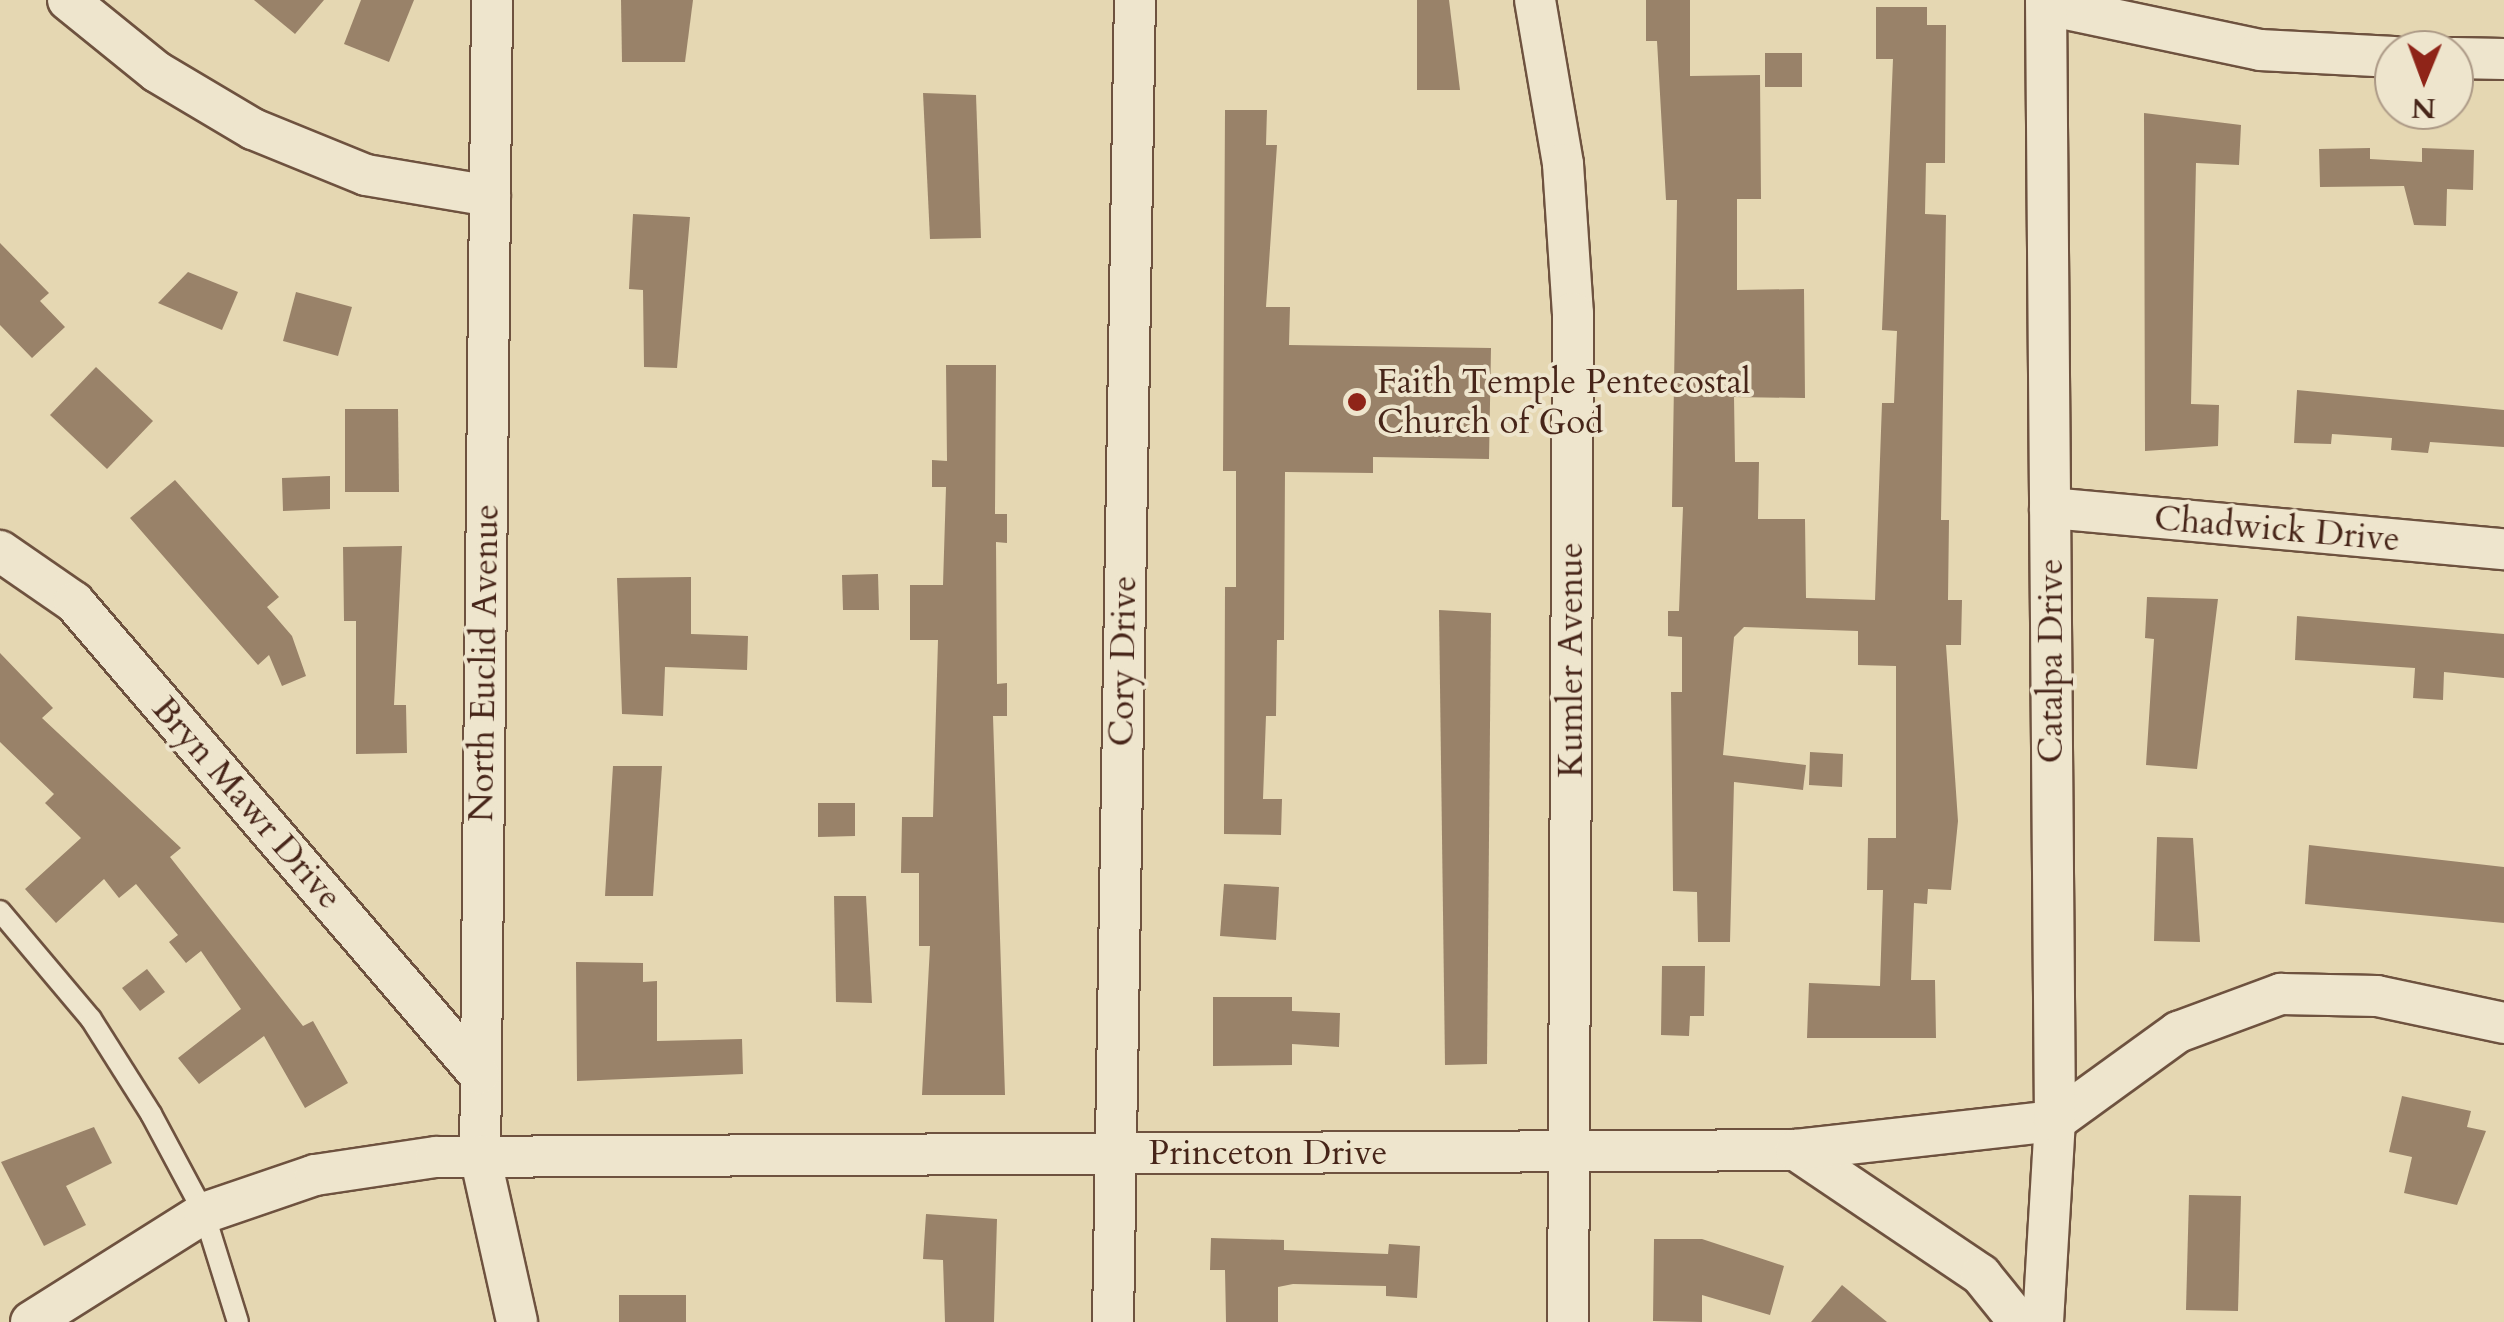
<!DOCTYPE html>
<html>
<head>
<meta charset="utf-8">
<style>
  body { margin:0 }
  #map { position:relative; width:2504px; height:1322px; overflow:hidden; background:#e5d7b2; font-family:Cardo,serif }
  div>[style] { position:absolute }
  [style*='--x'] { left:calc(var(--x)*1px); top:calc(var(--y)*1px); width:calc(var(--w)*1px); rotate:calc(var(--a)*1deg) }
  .building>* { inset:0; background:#998269 }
  .roads { filter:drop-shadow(2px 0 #6e523f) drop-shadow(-2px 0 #6e523f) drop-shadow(0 2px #6e523f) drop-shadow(0 -2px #6e523f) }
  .service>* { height:20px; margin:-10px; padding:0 10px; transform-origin:10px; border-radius:10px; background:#eee5cd }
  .minor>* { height:40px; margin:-20px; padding:0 20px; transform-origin:20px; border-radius:20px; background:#eee5cd }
  .dots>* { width:28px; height:28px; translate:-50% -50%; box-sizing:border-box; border:5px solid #eee5cd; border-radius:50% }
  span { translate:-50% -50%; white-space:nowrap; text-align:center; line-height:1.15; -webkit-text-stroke:8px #eee5cd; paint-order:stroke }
  .poi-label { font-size:35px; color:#472519 }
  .left { translate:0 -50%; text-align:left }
  .street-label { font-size:35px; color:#472519 }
  .north { position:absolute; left:2374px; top:30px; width:100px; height:100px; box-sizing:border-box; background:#eee5cd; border:2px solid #ab9885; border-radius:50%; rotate:181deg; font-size:28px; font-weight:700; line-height:40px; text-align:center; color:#472519 }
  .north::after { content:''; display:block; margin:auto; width:35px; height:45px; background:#8f2418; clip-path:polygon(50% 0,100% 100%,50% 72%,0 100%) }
</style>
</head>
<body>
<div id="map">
  <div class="building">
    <i style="clip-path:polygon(254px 0,324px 0,295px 34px)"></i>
    <i style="clip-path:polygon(361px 0,414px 0,389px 62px,344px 44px)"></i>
    <i style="clip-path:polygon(621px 0,693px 0,685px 62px,622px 62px)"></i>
    <i style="clip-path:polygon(1417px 0,1449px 0,1460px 90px,1417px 90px)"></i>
    <i style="clip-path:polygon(1646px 0,1690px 0,1690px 76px,1760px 75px,1761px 199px,1737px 199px,1737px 290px,1804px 289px,1805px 398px,1734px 397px,1735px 462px,1759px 462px,1758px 519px,1805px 519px,1806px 598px,1875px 600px,1882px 403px,1894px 403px,1897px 331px,1882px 330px,1893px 59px,1876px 59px,1876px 7px,1927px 7px,1927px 25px,1946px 25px,1945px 163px,1926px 163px,1925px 214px,1946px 215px,1941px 520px,1949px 520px,1948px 600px,1962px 600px,1961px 645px,1946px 645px,1958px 821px,1951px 890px,1928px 889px,1927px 904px,1914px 903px,1911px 980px,1935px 980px,1936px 1038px,1807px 1038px,1809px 983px,1880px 986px,1883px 890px,1867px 890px,1868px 838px,1896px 838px,1896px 666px,1858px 665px,1858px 631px,1744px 627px,1734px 637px,1723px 755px,1806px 765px,1803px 790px,1734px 782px,1730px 942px,1698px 942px,1697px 892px,1673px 891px,1671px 692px,1682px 692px,1682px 637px,1668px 636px,1668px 611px,1679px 611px,1683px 507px,1672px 507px,1677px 200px,1666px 200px,1657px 41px,1646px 41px)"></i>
    <i style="clip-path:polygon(1765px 53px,1802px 53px,1802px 87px,1765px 87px)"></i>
    <i style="clip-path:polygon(923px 93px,976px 95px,981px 238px,930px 239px)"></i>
    <i style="clip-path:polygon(1225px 110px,1267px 110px,1266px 145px,1277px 145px,1266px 307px,1290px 307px,1289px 345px,1491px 348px,1489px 459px,1373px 457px,1373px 473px,1285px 472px,1284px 640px,1277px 640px,1276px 716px,1266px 716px,1263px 799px,1282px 799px,1281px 835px,1224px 834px,1225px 587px,1236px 587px,1236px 471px,1223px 471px)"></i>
    <i style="clip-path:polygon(2144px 113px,2241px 125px,2239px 165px,2196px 163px,2191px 404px,2219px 405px,2218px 446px,2145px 451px)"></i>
    <i style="clip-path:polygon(2370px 148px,2370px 159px,2422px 162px,2422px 148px,2474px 150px,2473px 190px,2447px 189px,2446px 226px,2414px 225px,2404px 186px,2320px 187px,2319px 149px)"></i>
    <i style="clip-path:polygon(633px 214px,690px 217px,677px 368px,644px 367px,643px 290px,629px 289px)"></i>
    <i style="clip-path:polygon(0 243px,49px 293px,40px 301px,65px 327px,32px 358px,0 325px)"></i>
    <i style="clip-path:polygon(188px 272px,238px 292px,222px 330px,158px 303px)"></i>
    <i style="clip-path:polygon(296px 292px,352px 307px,338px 356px,283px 341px)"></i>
    <i style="clip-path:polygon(946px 365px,996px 365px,995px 514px,1007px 514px,1007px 543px,996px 542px,997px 684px,1007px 683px,1007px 716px,993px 716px,1005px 1095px,922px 1095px,930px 946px,919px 946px,919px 873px,901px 873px,902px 817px,933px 817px,938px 640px,910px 640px,910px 585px,943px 585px,946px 487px,932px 487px,932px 460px,947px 461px)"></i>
    <i style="clip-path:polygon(96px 367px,153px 421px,107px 469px,50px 415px)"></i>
    <i style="clip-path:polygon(2297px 390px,2504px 410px,2504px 447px,2430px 442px,2428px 453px,2391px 450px,2392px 438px,2332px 434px,2331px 444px,2294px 443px)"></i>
    <i style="clip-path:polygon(345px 409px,398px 409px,399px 492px,345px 492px)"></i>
    <i style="clip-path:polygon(330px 476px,330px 509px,283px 511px,282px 478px)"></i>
    <i style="clip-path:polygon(175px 480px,279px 597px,267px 607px,292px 636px,306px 676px,282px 686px,269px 655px,258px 665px,130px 518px)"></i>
    <i style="clip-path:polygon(402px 546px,394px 705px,406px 705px,407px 753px,356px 754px,356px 621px,344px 621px,343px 547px)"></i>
    <i style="clip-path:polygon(878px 574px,879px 610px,843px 610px,842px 575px)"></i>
    <i style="clip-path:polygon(691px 577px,691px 634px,748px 636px,747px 670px,665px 667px,663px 716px,622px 714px,617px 578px)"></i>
    <i style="clip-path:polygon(2147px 597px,2218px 599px,2197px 769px,2146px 765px,2154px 639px,2145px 638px)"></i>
    <i style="clip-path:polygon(1439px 610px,1491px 613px,1487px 1064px,1445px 1065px)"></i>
    <i style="clip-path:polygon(2297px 616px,2504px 634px,2504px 678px,2444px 672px,2443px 700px,2413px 698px,2415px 668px,2295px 660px)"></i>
    <i style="clip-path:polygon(0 653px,53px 708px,42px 718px,181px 848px,170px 857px,303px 1026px,313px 1021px,348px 1083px,305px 1108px,264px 1036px,199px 1084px,178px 1058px,241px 1009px,201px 951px,186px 963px,169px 942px,178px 935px,136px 884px,119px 898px,104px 879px,56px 923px,25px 889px,81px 838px,45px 803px,54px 794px,0 742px)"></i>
    <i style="clip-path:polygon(1810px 752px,1843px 754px,1842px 787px,1809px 785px)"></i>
    <i style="clip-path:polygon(613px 766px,662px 766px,653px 896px,605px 896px)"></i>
    <i style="clip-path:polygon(818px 803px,855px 803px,855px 836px,818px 837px)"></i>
    <i style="clip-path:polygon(2157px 837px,2193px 838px,2200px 942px,2154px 941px)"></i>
    <i style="clip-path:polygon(2309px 845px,2504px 867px,2504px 923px,2305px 904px)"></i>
    <i style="clip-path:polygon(1224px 884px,1279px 887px,1276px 940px,1220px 936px)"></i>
    <i style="clip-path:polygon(834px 896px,866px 896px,872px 1003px,836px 1002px)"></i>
    <i style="clip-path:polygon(576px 962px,643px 963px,643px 982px,657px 981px,657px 1041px,742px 1039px,743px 1074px,577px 1081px)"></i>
    <i style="clip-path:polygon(1662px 966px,1705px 966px,1704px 1016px,1690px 1016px,1689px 1036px,1661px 1035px)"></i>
    <i style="clip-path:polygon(147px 969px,165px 992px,140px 1011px,122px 988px)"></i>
    <i style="clip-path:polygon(1213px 997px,1292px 997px,1292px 1011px,1340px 1013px,1339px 1047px,1292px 1044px,1292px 1065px,1213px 1066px)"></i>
    <i style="clip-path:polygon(2402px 1096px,2471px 1111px,2467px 1127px,2486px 1131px,2457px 1205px,2404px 1193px,2412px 1157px,2389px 1152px)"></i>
    <i style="clip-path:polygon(94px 1127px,112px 1163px,66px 1186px,86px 1225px,44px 1246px,1px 1162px)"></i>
    <i style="clip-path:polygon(2189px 1195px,2241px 1196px,2238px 1311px,2186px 1310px)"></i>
    <i style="clip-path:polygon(926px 1214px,997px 1219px,994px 1322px,945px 1322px,943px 1260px,923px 1259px)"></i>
    <i style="clip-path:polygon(1211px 1238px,1284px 1240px,1284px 1250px,1388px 1254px,1389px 1244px,1420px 1246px,1417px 1298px,1386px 1296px,1386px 1286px,1293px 1284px,1278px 1287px,1278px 1322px,1226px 1322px,1225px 1270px,1210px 1270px)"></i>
    <i style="clip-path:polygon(1654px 1239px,1702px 1239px,1784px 1266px,1770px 1315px,1702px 1295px,1702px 1322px,1653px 1321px)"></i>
    <i style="clip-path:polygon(1842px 1285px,1887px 1322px,1811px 1322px)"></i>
    <i style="clip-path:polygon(619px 1295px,686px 1295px,686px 1322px,619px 1322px)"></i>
  </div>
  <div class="roads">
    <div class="service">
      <i style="--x:0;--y:911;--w:141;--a:49.9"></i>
      <i style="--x:91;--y:1019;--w:112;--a:57.7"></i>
      <i style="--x:151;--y:1114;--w:112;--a:61.8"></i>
      <i style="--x:204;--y:1213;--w:114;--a:72.7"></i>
    </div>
    <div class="minor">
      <i style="--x:68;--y:0;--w:114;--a:39"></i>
      <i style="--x:157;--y:72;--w:112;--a:30.7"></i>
      <i style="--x:253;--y:129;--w:122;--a:22.2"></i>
      <i style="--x:366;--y:175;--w:126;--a:9.6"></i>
      <i style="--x:492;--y:0;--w:1156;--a:90.59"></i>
      <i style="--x:480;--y:1156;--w:170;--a:77.4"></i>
      <i style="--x:1535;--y:0;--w:166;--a:80.3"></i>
      <i style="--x:1563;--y:164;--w:149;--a:86.2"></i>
      <i style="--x:1573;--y:313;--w:1009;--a:90.28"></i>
      <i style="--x:2047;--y:5;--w:218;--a:11.9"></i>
      <i style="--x:2260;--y:50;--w:134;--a:3"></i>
      <i style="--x:2454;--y:58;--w:50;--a:1.1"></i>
      <i style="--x:2050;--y:508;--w:456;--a:5.2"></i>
      <i style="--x:0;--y:551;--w:90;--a:34.6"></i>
      <i style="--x:74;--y:602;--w:622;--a:49.37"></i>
      <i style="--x:1796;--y:1150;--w:223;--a:34"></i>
      <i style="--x:1981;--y:1275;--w:60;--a:51"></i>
      <i style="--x:31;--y:1322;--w:204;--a:-32.2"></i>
      <i style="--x:204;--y:1213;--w:117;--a:-18.9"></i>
      <i style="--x:315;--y:1175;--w:122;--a:-8.5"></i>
      <i style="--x:436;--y:1157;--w:1360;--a:-0.29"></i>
      <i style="--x:1796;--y:1150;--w:261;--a:-6.4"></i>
      <i style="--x:2055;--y:1121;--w:152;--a:-35.9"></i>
      <i style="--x:2178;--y:1032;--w:110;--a:-20.3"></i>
      <i style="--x:2281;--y:994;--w:96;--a:1.2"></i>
      <i style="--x:2377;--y:996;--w:130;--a:12"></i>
      <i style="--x:1113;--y:1322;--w:1322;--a:-89.05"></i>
      <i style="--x:2043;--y:1322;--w:201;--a:-86.6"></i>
      <i style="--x:2055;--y:1121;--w:1121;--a:-90.46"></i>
    </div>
  </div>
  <div class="dots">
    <i style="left:1357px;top:402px;background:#8f2418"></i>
  </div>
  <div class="poi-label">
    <span class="left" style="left:1377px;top:402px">Faith Temple Pentecostal<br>Church of God</span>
  </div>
  <div class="street-label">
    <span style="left:2277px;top:529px;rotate:5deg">Chadwick Drive</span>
    <span style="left:1571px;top:660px;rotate:-90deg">Kumler Avenue</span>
    <span style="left:1123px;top:661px;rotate:-89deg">Cory Drive</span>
    <span style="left:2051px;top:661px;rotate:-90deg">Catalpa Drive</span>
    <span style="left:484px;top:663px;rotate:-89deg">North Euclid Avenue</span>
    <span style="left:247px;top:803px;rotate:49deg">Bryn Mawr Drive</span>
    <span style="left:1268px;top:1153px">Princeton Drive</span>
  </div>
  <div class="north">N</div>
</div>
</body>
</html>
